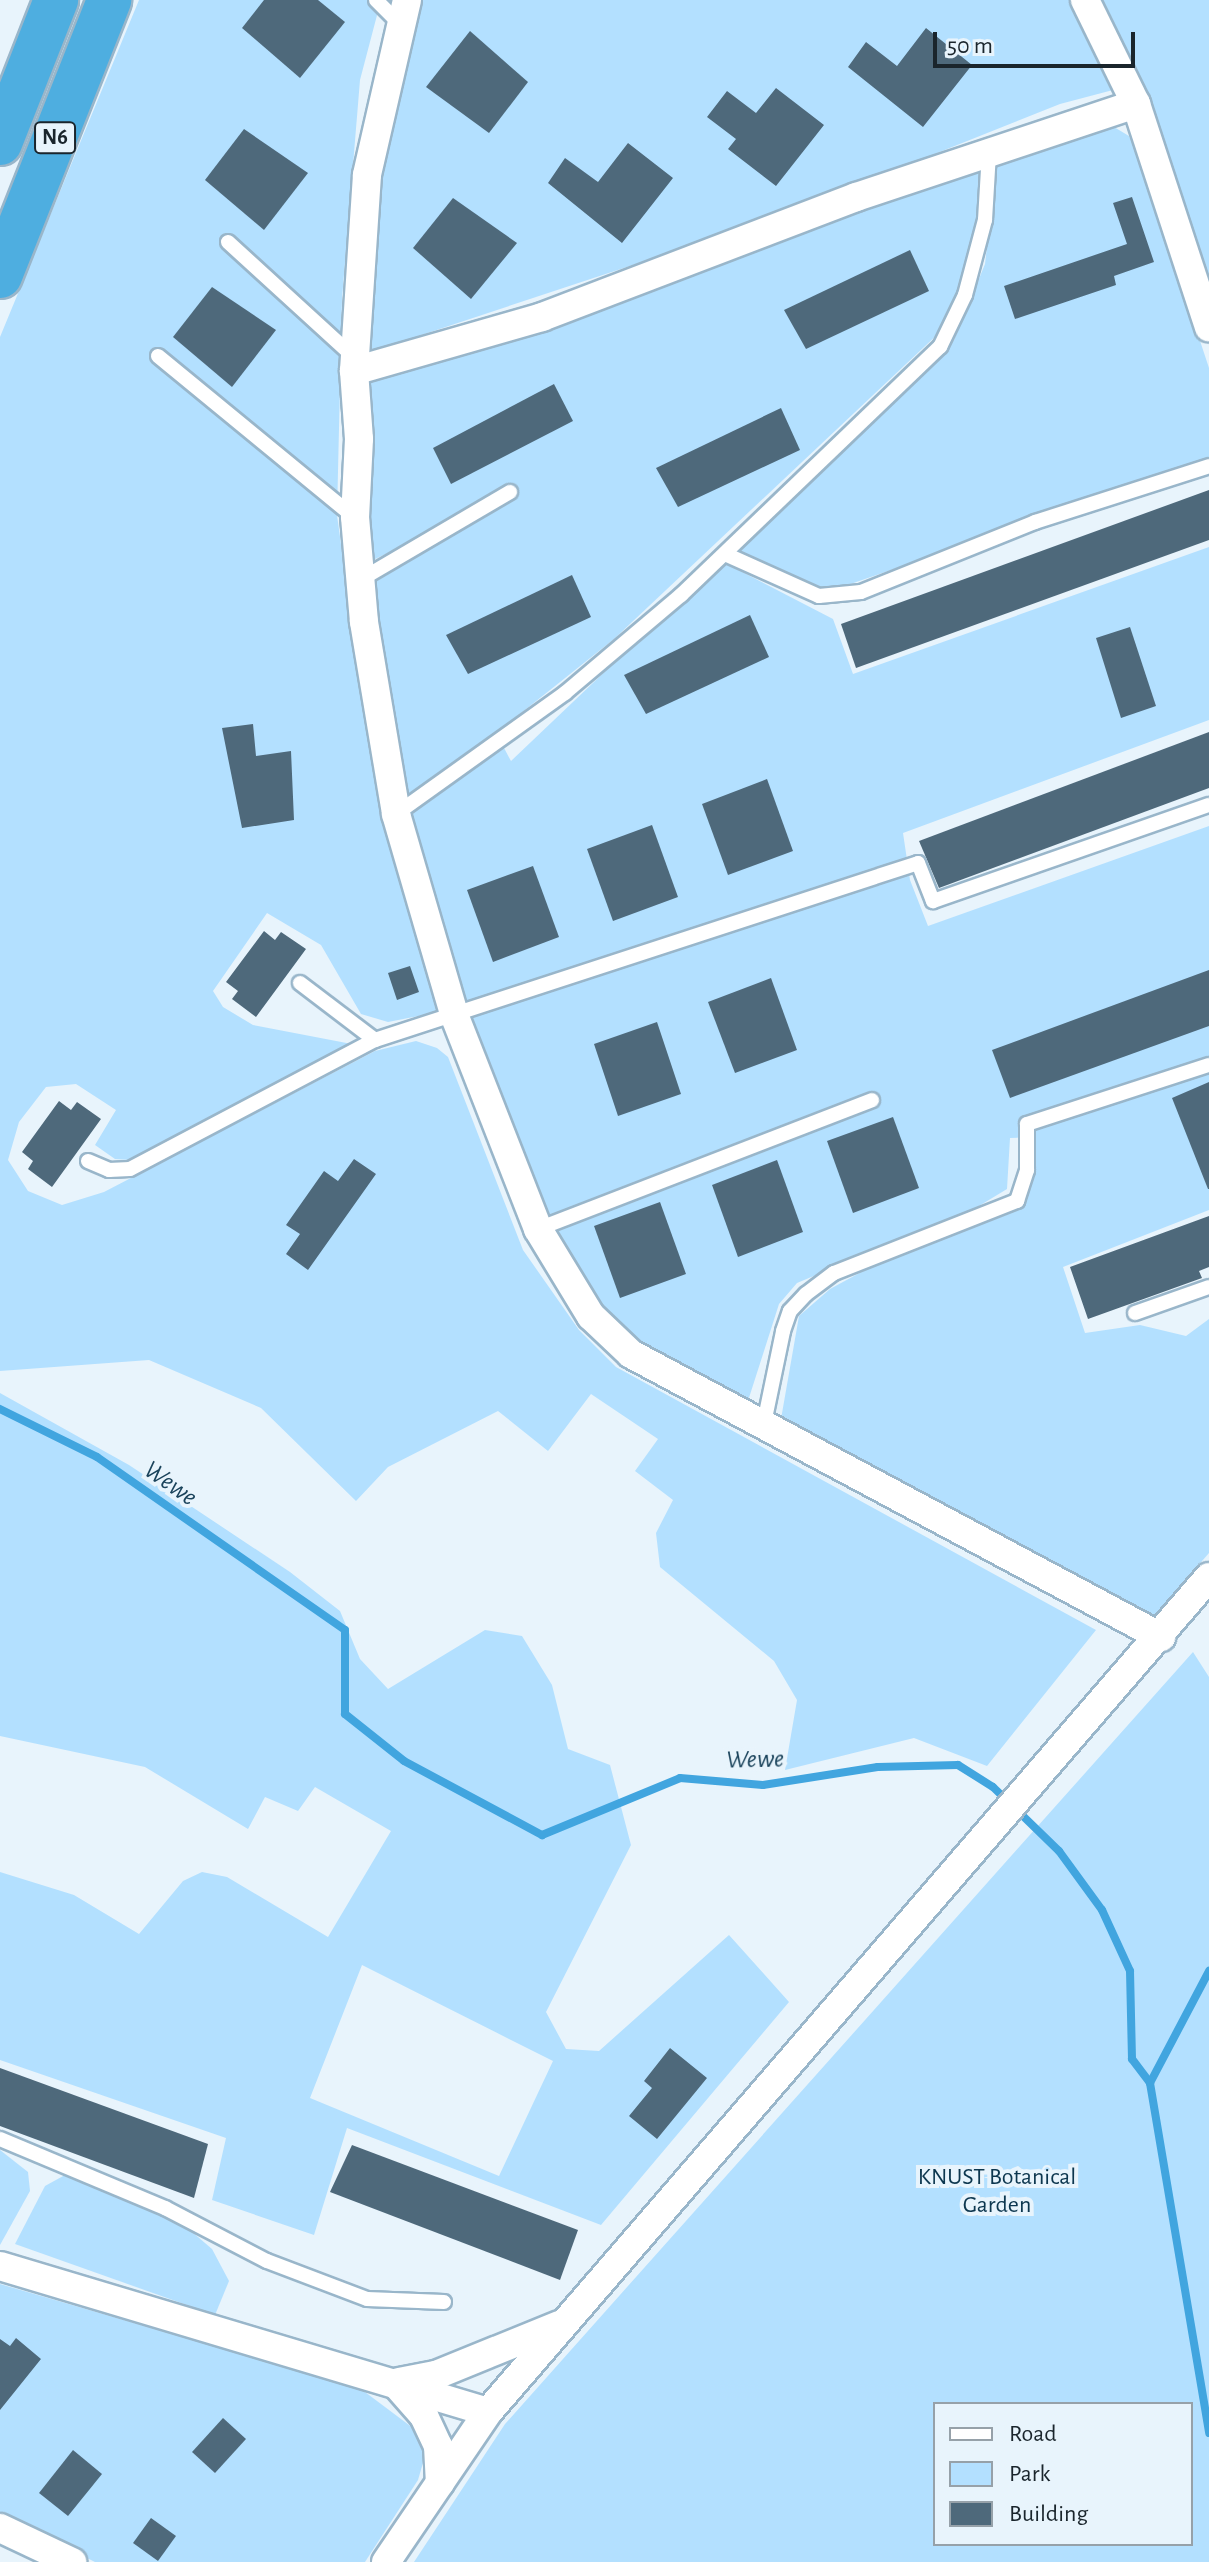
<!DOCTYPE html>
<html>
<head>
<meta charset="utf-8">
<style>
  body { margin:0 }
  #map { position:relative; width:1209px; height:2562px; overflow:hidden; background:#e8f4fc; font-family:"Alegreya Sans",sans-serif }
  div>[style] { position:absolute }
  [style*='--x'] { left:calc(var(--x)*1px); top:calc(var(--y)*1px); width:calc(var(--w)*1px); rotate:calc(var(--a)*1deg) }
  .green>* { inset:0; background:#b3e0ff }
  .stream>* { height:8px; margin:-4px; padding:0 4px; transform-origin:4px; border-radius:4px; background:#41a5df }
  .building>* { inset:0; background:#4e697b }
  .roads { filter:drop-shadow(2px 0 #99b6ca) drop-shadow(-2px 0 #99b6ca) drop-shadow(0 2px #99b6ca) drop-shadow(0 -2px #99b6ca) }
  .service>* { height:14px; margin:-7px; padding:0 7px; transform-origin:7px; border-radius:7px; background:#fff }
  .minor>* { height:28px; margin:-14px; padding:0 14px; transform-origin:14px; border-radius:14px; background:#fff }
  .trunk>* { height:44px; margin:-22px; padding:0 22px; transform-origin:22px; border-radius:22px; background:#4eaee0 }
  span { translate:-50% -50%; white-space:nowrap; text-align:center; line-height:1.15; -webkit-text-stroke:8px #e8f4fc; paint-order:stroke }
  .shield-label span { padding:2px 6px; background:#e8f4fc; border:2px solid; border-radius:6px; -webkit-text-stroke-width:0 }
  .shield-label { font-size:22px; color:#1a252c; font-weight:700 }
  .park-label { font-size:24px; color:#0d374f }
  .water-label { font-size:26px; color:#1a435b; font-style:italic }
  .legend { position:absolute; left:933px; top:2402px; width:260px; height:144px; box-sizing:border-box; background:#e8f4fc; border:2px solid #96a1a9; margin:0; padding:10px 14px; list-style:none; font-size:24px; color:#1a252c }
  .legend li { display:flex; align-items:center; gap:16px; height:40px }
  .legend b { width:40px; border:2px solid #96a1a9 }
  .scale { position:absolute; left:933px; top:32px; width:202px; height:36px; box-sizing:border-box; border:4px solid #1a252c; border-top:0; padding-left:10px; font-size:24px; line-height:28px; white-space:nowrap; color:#1a252c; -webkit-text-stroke:6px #e8f4fc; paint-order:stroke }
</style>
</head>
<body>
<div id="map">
  <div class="green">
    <i style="clip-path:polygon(139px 0,381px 0,360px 80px,342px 299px,337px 515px,369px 747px,439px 1012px,388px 1022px,361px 1014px,321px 945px,267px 913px,213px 991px,223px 1007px,253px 1025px,357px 1045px,131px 1160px,115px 1159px,95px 1145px,116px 1110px,76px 1084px,46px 1087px,19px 1122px,8px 1160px,28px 1191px,62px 1205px,104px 1192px,375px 1051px,416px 1041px,437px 1048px,448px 1057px,523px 1250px,579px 1330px,616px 1367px,1096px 1630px,987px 1766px,914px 1738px,785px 1770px,797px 1700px,774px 1661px,660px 1567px,656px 1533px,673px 1500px,635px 1471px,658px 1439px,591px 1394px,548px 1451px,498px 1411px,388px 1467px,356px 1501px,261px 1408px,149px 1360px,0 1371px,0 337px)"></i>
    <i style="clip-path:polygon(419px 0,1081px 0,1113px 90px,1060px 104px,769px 220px,364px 354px,372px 192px)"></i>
    <i style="clip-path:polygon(1099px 0,1209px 0,1209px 279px,1173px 172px)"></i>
    <i style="clip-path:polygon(1109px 124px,1129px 136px,1142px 165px,1209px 368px,1209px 460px,839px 588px,809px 587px,731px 553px,954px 340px,985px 264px,997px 159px)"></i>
    <i style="clip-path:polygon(981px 165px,979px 226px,961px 290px,940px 332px,614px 639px,496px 733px,511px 761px,721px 561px,833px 619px,853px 674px,1209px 547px,1209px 720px,903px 833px,910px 880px,928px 926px,1209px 826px,1209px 1210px,1063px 1267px,1085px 1333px,1140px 1325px,1186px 1336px,1209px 1319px,1209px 1553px,1154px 1616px,781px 1419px,799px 1316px,830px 1289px,878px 1263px,1006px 1215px,1034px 1178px,1032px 1137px,1010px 1138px,1007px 1189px,974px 1209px,797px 1283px,779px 1304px,747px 1404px,627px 1338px,604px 1318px,520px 1157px,465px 1009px,413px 819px,372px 579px,519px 493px,513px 483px,463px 517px,371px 561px,369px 378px)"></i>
    <i style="clip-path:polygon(evenodd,0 1393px,129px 1465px,290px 1572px,340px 1611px,360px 1659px,388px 1689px,485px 1630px,522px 1636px,552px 1685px,568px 1749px,610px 1765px,631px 1845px,546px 2012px,566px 2049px,599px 2051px,729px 1935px,789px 2002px,601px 2225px,347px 2128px,314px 2235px,212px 2200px,226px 2138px,0 2060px,0 1872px,74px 1895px,139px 1934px,183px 1881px,202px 1872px,227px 1877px,328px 1937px,391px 1831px,315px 1787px,298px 1811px,265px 1797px,248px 1829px,145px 1767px,0 1736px,0 1393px,362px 1965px,553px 2061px,499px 2176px,310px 2098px,362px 1965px)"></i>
    <i style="clip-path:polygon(evenodd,1193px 1652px,1209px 1677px,1209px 2562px,414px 2562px,505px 2424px,1193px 1652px,935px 2404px,1191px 2404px,1191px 2544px,935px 2544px,935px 2404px)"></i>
    <i style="clip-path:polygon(0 2150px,28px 2172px,30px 2191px,0 2245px)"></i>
    <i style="clip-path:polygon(65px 2175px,184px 2225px,212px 2249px,229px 2281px,215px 2315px,15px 2244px,45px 2186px)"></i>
    <i style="clip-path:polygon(0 2284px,361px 2389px,417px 2431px,425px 2456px,418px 2480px,365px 2562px,95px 2562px,0 2514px)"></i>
  </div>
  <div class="stream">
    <i style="--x:0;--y:1409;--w:108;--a:26.3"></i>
    <i style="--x:97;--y:1457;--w:302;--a:34.9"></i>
    <i style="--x:345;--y:1630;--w:84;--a:90"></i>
    <i style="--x:345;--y:1714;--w:75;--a:38.5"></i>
    <i style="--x:404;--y:1761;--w:157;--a:28.2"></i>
    <i style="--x:542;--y:1835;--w:149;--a:-22.4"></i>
    <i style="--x:680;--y:1778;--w:83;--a:4.8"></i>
    <i style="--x:763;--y:1785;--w:116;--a:-8.9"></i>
    <i style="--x:878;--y:1767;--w:80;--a:-1.4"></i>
    <i style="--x:958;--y:1765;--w:41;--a:32.2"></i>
    <i style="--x:993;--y:1787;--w:92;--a:44.1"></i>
    <i style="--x:1059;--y:1851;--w:73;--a:53.9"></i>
    <i style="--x:1102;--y:1910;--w:67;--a:65.3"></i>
    <i style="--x:1130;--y:1971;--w:88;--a:88.7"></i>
    <i style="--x:1132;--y:2059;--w:30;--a:53"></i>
    <i style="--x:1150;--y:2083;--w:355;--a:80.4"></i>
    <i style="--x:1150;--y:2083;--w:127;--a:-62.2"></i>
  </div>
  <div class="building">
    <i style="clip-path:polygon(264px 0,318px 0,345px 22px,300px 78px,242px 28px)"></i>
    <i style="clip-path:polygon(926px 28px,972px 65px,923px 127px,848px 67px,866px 42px,897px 66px)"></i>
    <i style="clip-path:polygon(470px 31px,528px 82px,489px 133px,426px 87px)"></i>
    <i style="clip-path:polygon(776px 88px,824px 125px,776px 186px,728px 149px,736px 139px,707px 117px,727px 91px,756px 113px)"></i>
    <i style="clip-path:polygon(244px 129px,308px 173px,264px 230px,205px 180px)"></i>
    <i style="clip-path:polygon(628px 143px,673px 178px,622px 243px,548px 183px,565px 158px,598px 182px)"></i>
    <i style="clip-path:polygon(1132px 197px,1154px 262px,1114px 276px,1116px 285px,1015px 319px,1004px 286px,1127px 244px,1113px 203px)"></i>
    <i style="clip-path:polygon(453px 198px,517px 243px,471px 299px,413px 248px)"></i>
    <i style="clip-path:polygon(910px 250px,929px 291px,806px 349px,784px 310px)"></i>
    <i style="clip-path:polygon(212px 287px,276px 330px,232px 387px,173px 337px)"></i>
    <i style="clip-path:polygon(554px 384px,573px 421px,451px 484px,433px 448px)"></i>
    <i style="clip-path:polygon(781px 408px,800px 450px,678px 507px,656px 468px)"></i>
    <i style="clip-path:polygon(1209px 490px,1209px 540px,856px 668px,841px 624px)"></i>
    <i style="clip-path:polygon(572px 575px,591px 617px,468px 674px,446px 635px)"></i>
    <i style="clip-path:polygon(750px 615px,769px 657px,646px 714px,624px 675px)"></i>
    <i style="clip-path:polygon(1130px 627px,1156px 706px,1121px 718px,1096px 638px)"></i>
    <i style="clip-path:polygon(253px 724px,256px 756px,291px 751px,294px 820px,242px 828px,222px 728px)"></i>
    <i style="clip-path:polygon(1209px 732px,1209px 788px,939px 888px,919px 841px)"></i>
    <i style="clip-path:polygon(767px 779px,793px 851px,728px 875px,702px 804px)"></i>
    <i style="clip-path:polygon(652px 825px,678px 897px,613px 921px,587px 849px)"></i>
    <i style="clip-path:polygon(533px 866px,559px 937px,493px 962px,467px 890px)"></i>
    <i style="clip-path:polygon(264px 931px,275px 940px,281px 932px,306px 949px,256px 1017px,232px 999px,238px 991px,226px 982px)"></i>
    <i style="clip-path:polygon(410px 966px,419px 992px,397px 1000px,388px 973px)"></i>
    <i style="clip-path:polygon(1209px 970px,1209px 1026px,1010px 1098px,992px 1050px)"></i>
    <i style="clip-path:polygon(771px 978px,797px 1050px,735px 1073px,708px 1002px)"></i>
    <i style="clip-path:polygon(657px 1022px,681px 1094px,618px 1116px,594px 1044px)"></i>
    <i style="clip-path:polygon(1209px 1082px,1209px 1189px,1208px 1189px,1172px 1098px)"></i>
    <i style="clip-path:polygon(59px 1101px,71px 1110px,77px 1102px,101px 1119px,52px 1187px,28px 1169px,33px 1161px,22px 1152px)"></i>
    <i style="clip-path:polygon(893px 1117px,919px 1188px,853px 1213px,827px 1141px)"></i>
    <i style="clip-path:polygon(354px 1159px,376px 1174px,308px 1270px,286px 1254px,300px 1234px,286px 1225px,324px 1171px,338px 1181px)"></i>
    <i style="clip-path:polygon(777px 1160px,803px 1232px,738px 1257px,712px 1185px)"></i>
    <i style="clip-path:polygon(660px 1202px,686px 1274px,620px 1298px,594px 1226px)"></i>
    <i style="clip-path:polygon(1209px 1216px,1209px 1267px,1199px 1271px,1202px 1278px,1088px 1319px,1070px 1267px)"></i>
    <i style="clip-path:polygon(670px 2048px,707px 2078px,657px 2139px,629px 2116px,652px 2088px,644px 2081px)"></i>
    <i style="clip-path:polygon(0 2068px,208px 2144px,194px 2198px,0 2126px)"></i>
    <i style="clip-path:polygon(352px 2145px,578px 2230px,560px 2280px,330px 2192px)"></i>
    <i style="clip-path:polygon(16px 2338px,41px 2359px,0 2410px,0 2339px,10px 2346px)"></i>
    <i style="clip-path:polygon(223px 2418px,246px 2439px,215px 2473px,192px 2452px)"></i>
    <i style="clip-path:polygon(73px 2450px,102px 2474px,68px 2516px,39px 2493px)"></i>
    <i style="clip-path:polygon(151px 2518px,176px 2536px,158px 2561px,133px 2543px)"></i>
  </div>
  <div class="roads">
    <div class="service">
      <i style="--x:376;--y:0;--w:35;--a:45"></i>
      <i style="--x:228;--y:242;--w:171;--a:42.4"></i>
      <i style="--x:158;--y:356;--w:254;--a:39.4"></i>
      <i style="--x:725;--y:554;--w:103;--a:24.1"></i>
      <i style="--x:819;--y:596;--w:42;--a:-5.4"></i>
      <i style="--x:861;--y:592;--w:188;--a:-21.9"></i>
      <i style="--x:1035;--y:522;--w:183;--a:-17.8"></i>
      <i style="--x:360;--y:580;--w:174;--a:-30.4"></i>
      <i style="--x:396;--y:814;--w:208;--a:-35.6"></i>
      <i style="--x:565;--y:693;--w:152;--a:-40.2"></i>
      <i style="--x:681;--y:595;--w:359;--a:-43.8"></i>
      <i style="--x:940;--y:347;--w:58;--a:-64.3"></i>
      <i style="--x:965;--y:295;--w:78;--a:-75.1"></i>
      <i style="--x:985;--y:220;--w:67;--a:-86.6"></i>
      <i style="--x:300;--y:983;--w:94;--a:37.2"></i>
      <i style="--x:88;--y:1161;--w:23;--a:23"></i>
      <i style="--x:109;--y:1170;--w:21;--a:-3"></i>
      <i style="--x:130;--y:1169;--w:277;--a:-27.8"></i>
      <i style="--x:375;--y:1040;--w:571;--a:-18.05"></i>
      <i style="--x:918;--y:863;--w:41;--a:68.5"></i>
      <i style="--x:933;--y:901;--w:292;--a:-19.2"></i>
      <i style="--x:538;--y:1229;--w:358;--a:-21.1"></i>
      <i style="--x:1135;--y:1313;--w:78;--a:-19.4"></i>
      <i style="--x:763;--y:1428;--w:99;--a:-78.3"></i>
      <i style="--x:783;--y:1331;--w:21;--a:-71"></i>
      <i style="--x:790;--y:1311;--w:23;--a:-47"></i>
      <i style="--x:806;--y:1294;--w:35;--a:-37"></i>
      <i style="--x:834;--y:1273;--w:197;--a:-21.5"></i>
      <i style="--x:1017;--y:1201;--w:33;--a:-72"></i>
      <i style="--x:1027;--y:1170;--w:46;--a:-90"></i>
      <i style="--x:1027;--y:1124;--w:191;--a:-18"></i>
      <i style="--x:0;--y:2139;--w:179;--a:22.7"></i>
      <i style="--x:165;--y:2208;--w:115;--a:27.5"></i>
      <i style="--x:267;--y:2261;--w:107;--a:20.8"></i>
      <i style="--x:367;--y:2299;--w:77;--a:2.2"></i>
    </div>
    <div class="minor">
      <i style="--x:407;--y:0;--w:180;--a:102.9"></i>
      <i style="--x:367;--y:175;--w:196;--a:93.8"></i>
      <i style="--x:354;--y:371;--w:68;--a:85.8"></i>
      <i style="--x:359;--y:439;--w:78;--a:92.9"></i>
      <i style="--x:355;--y:517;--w:105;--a:85.1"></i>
      <i style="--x:364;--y:622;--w:195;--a:80.5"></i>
      <i style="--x:396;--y:814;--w:211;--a:73.8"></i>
      <i style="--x:455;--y:1017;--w:228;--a:68.6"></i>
      <i style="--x:538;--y:1229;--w:102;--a:58.7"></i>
      <i style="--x:591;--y:1316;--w:55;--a:43.5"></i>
      <i style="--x:631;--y:1354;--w:601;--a:28.1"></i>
      <i style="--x:1085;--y:0;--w:116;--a:63.9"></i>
      <i style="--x:1136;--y:104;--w:235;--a:71.9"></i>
      <i style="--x:354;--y:371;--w:196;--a:-16"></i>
      <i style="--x:542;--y:317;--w:336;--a:-20.9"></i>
      <i style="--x:856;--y:197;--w:295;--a:-18.4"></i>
      <i style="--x:0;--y:2266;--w:509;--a:16.66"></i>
      <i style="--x:399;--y:2382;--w:38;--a:-11"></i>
      <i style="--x:436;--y:2375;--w:133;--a:-22.1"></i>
      <i style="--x:395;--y:2383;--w:44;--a:48.7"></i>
      <i style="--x:424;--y:2416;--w:33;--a:65"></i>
      <i style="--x:438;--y:2446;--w:37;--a:87"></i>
      <i style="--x:0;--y:2528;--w:80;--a:25.3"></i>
      <i style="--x:386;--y:2562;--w:181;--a:-55.8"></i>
      <i style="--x:488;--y:2412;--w:1103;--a:-49.19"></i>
    </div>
    <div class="trunk">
      <i style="--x:0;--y:143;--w:154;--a:-68.6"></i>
      <i style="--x:0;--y:276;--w:297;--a:-68.4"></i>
    </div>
  </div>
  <div class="shield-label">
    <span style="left:55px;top:138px">N6</span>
  </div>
  <div class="park-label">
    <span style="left:997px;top:2192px">KNUST Botanical<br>Garden</span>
  </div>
  <div class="water-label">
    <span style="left:170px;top:1484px;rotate:35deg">Wewe</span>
    <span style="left:755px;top:1760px;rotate:-1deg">Wewe</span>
  </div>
  <ul class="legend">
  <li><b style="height:10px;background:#fff"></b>Road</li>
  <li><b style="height:22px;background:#b3e0ff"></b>Park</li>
  <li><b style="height:22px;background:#4e697b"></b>Building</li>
  </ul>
  <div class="scale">50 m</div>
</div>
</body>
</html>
